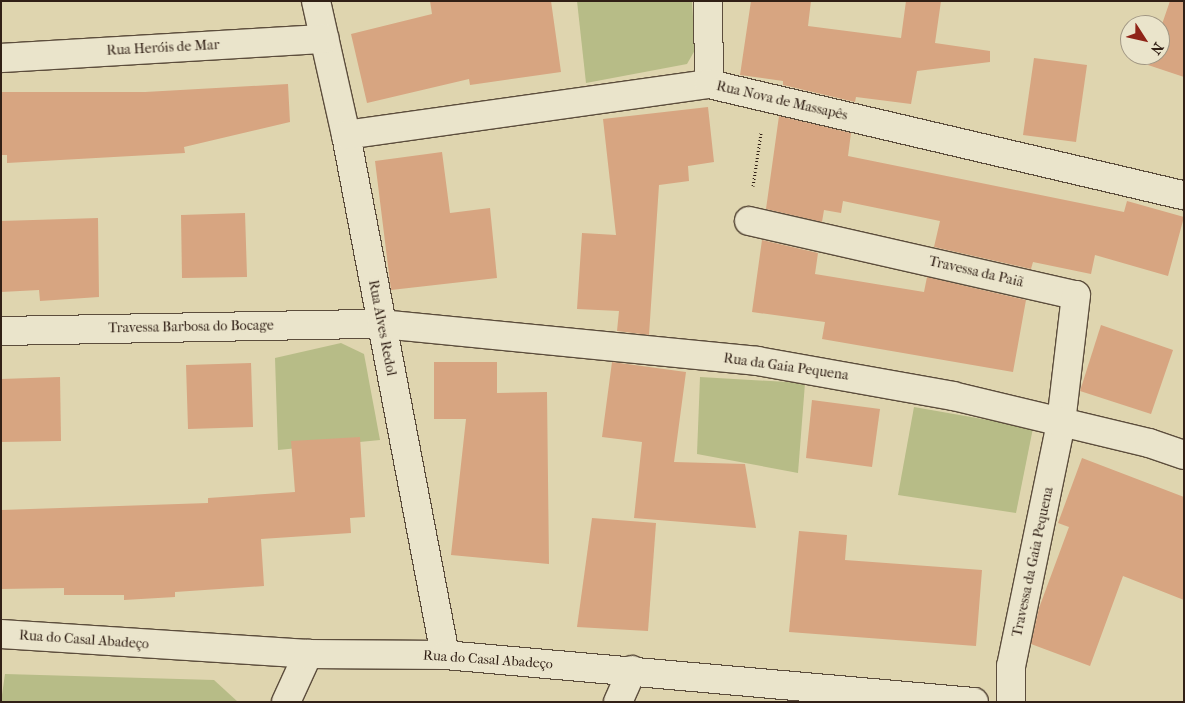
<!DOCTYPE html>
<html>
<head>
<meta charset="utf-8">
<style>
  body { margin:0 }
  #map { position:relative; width:1185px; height:703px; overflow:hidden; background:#dfd5af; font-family:"IM FELL French Canon",serif }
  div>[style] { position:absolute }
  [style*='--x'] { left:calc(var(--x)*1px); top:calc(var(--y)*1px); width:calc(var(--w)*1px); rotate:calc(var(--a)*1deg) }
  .green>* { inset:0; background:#b7bc87 }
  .building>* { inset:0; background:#d7a581 }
  .path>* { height:3px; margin-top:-1.5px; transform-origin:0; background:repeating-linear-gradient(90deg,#312016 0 1px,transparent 0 3.5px) }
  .roads { filter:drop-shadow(1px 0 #5c4d3c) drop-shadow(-1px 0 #5c4d3c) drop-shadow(0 1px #5c4d3c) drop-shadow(0 -1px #5c4d3c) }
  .minor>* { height:28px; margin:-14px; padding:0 14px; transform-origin:14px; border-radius:14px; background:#eae4cb }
  .tertiary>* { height:28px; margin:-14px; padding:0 14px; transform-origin:14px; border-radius:14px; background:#eae4cb }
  span { translate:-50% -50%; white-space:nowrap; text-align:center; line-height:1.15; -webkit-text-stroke:4px #eae4cb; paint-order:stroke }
  .street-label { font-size:14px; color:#312016 }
  .frame { position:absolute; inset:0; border:2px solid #312016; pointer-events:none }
  .north { position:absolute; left:1120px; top:15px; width:50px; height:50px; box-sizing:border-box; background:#eae4cb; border:1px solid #a09683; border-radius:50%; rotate:125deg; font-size:14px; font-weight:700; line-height:20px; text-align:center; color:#312016 }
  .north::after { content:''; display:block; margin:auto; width:18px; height:22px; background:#8f2418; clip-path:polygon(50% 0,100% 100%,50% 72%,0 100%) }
</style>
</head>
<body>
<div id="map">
  <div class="green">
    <i style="clip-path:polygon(577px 1px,692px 1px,695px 50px,687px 64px,586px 83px)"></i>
    <i style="clip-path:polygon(341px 343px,364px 354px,380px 440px,278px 450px,275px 358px)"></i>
    <i style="clip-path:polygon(700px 377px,805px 383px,798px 473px,697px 454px)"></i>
    <i style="clip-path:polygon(914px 407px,1033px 428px,1016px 513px,898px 495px)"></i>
    <i style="clip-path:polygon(5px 674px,214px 680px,238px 702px,1px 702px)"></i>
  </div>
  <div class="building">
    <i style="clip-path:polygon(430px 1px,551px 1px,561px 72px,470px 85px,469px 79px,367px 103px,351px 34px,432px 14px)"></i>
    <i style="clip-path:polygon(751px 1px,811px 1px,808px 26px,901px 38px,906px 1px,941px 1px,935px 43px,990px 51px,990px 62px,917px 71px,911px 104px,856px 97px,855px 102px,783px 85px,783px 81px,740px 75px)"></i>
    <i style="clip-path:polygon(1170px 1px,1184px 1px,1184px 77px,1148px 65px,1152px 55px,1160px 55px,1160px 30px)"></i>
    <i style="clip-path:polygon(1034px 58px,1087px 65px,1076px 142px,1023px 135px)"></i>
    <i style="clip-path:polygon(288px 84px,290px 122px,184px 147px,185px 153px,7px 163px,7px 155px,1px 155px,1px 92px,145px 92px)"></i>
    <i style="clip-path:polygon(708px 107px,714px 162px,688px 166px,689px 181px,659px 185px,649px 335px,617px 331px,619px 311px,577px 309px,582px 233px,616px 235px,603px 119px)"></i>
    <i style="clip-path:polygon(779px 116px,851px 133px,848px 156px,1124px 212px,1127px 201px,1184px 217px,1168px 276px,1095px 255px,1091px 274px,1033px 262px,1031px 269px,934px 247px,940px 221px,843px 201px,841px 213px,824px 210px,822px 222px,766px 209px)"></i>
    <i style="clip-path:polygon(442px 152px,450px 213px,490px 208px,497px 278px,391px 290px,375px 161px)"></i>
    <i style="clip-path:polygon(245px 213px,247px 277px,182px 278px,181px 215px)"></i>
    <i style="clip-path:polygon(98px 218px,99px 297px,40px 301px,39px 290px,1px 292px,1px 221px)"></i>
    <i style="clip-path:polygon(762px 240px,818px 253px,815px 274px,924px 292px,927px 277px,1026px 300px,1013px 372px,822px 339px,825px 322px,752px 312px)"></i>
    <i style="clip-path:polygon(1101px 325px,1173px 350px,1151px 414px,1080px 391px)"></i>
    <i style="clip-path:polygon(434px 362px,497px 362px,497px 393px,547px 392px,549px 564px,451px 555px,466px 419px,434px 419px)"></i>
    <i style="clip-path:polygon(612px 362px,686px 372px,674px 462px,745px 464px,756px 528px,634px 518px,642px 442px,602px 437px)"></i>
    <i style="clip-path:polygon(251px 363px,253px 427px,188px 429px,186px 365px)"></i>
    <i style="clip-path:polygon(60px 377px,61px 441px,1px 442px,1px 379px)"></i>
    <i style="clip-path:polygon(812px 400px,880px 409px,872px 467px,806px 458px)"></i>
    <i style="clip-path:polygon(360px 437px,365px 517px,350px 518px,351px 533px,261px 539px,264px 586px,175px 592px,175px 597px,124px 600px,124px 595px,64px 595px,64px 588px,1px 589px,1px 510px,208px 503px,208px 498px,295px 492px,291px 441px)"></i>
    <i style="clip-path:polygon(1082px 458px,1184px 497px,1184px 600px,1123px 576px,1090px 666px,1031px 644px,1039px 608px,1069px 527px,1058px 523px)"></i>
    <i style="clip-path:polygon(592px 518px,656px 523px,648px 631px,577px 627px)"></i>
    <i style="clip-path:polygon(799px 531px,847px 535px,845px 560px,982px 570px,976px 646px,789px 632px)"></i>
  </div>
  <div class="path">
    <i style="--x:753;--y:186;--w:54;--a:-81.4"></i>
  </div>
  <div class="roads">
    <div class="minor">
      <i style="--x:316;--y:1;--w:137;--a:77.4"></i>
      <i style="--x:346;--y:135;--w:529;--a:79.22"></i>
      <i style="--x:708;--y:1;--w:83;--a:89.3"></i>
      <i style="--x:1;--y:58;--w:324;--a:-3.4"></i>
      <i style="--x:346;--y:135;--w:367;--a:-8"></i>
      <i style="--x:709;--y:84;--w:488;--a:13.2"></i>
      <i style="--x:749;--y:221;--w:335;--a:12.8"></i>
      <i style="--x:1076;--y:295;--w:129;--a:96.7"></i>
      <i style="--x:1061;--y:423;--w:248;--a:101.6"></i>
      <i style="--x:1011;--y:666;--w:36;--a:90"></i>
      <i style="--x:1;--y:331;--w:380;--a:-1.1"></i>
      <i style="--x:381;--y:324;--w:378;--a:5.6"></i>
      <i style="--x:757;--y:361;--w:199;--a:10.1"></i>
      <i style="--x:953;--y:396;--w:202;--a:13.5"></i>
      <i style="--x:1149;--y:443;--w:37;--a:19"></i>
      <i style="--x:286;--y:702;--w:53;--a:-65.4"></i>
      <i style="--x:618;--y:702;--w:35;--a:-66"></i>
    </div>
    <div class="tertiary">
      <i style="--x:1;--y:634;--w:308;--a:3.7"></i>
      <i style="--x:308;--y:654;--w:137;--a:0.4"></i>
      <i style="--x:445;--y:655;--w:531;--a:5.08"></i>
    </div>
  </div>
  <div class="street-label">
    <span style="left:163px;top:48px;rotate:-3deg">Rua Heróis de Mar</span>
    <span style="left:782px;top:101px;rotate:13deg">Rua Nova de Massapês</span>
    <span style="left:976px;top:272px;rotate:13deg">Travessa da Paiã</span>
    <span style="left:191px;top:327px;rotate:-1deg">Travessa Barbosa do Bocage</span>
    <span style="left:382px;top:328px;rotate:79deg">Rua Alves Redol</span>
    <span style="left:786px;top:367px;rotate:8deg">Rua da Gaia Pequena</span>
    <span style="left:1033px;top:562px;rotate:-78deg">Travessa da Gaia Pequena</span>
    <span style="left:84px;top:640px;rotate:4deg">Rua do Casal Abadeço</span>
    <span style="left:488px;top:660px;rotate:4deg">Rua do Casal Abadeço</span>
  </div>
  <div class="frame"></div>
  <div class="north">N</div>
</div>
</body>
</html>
